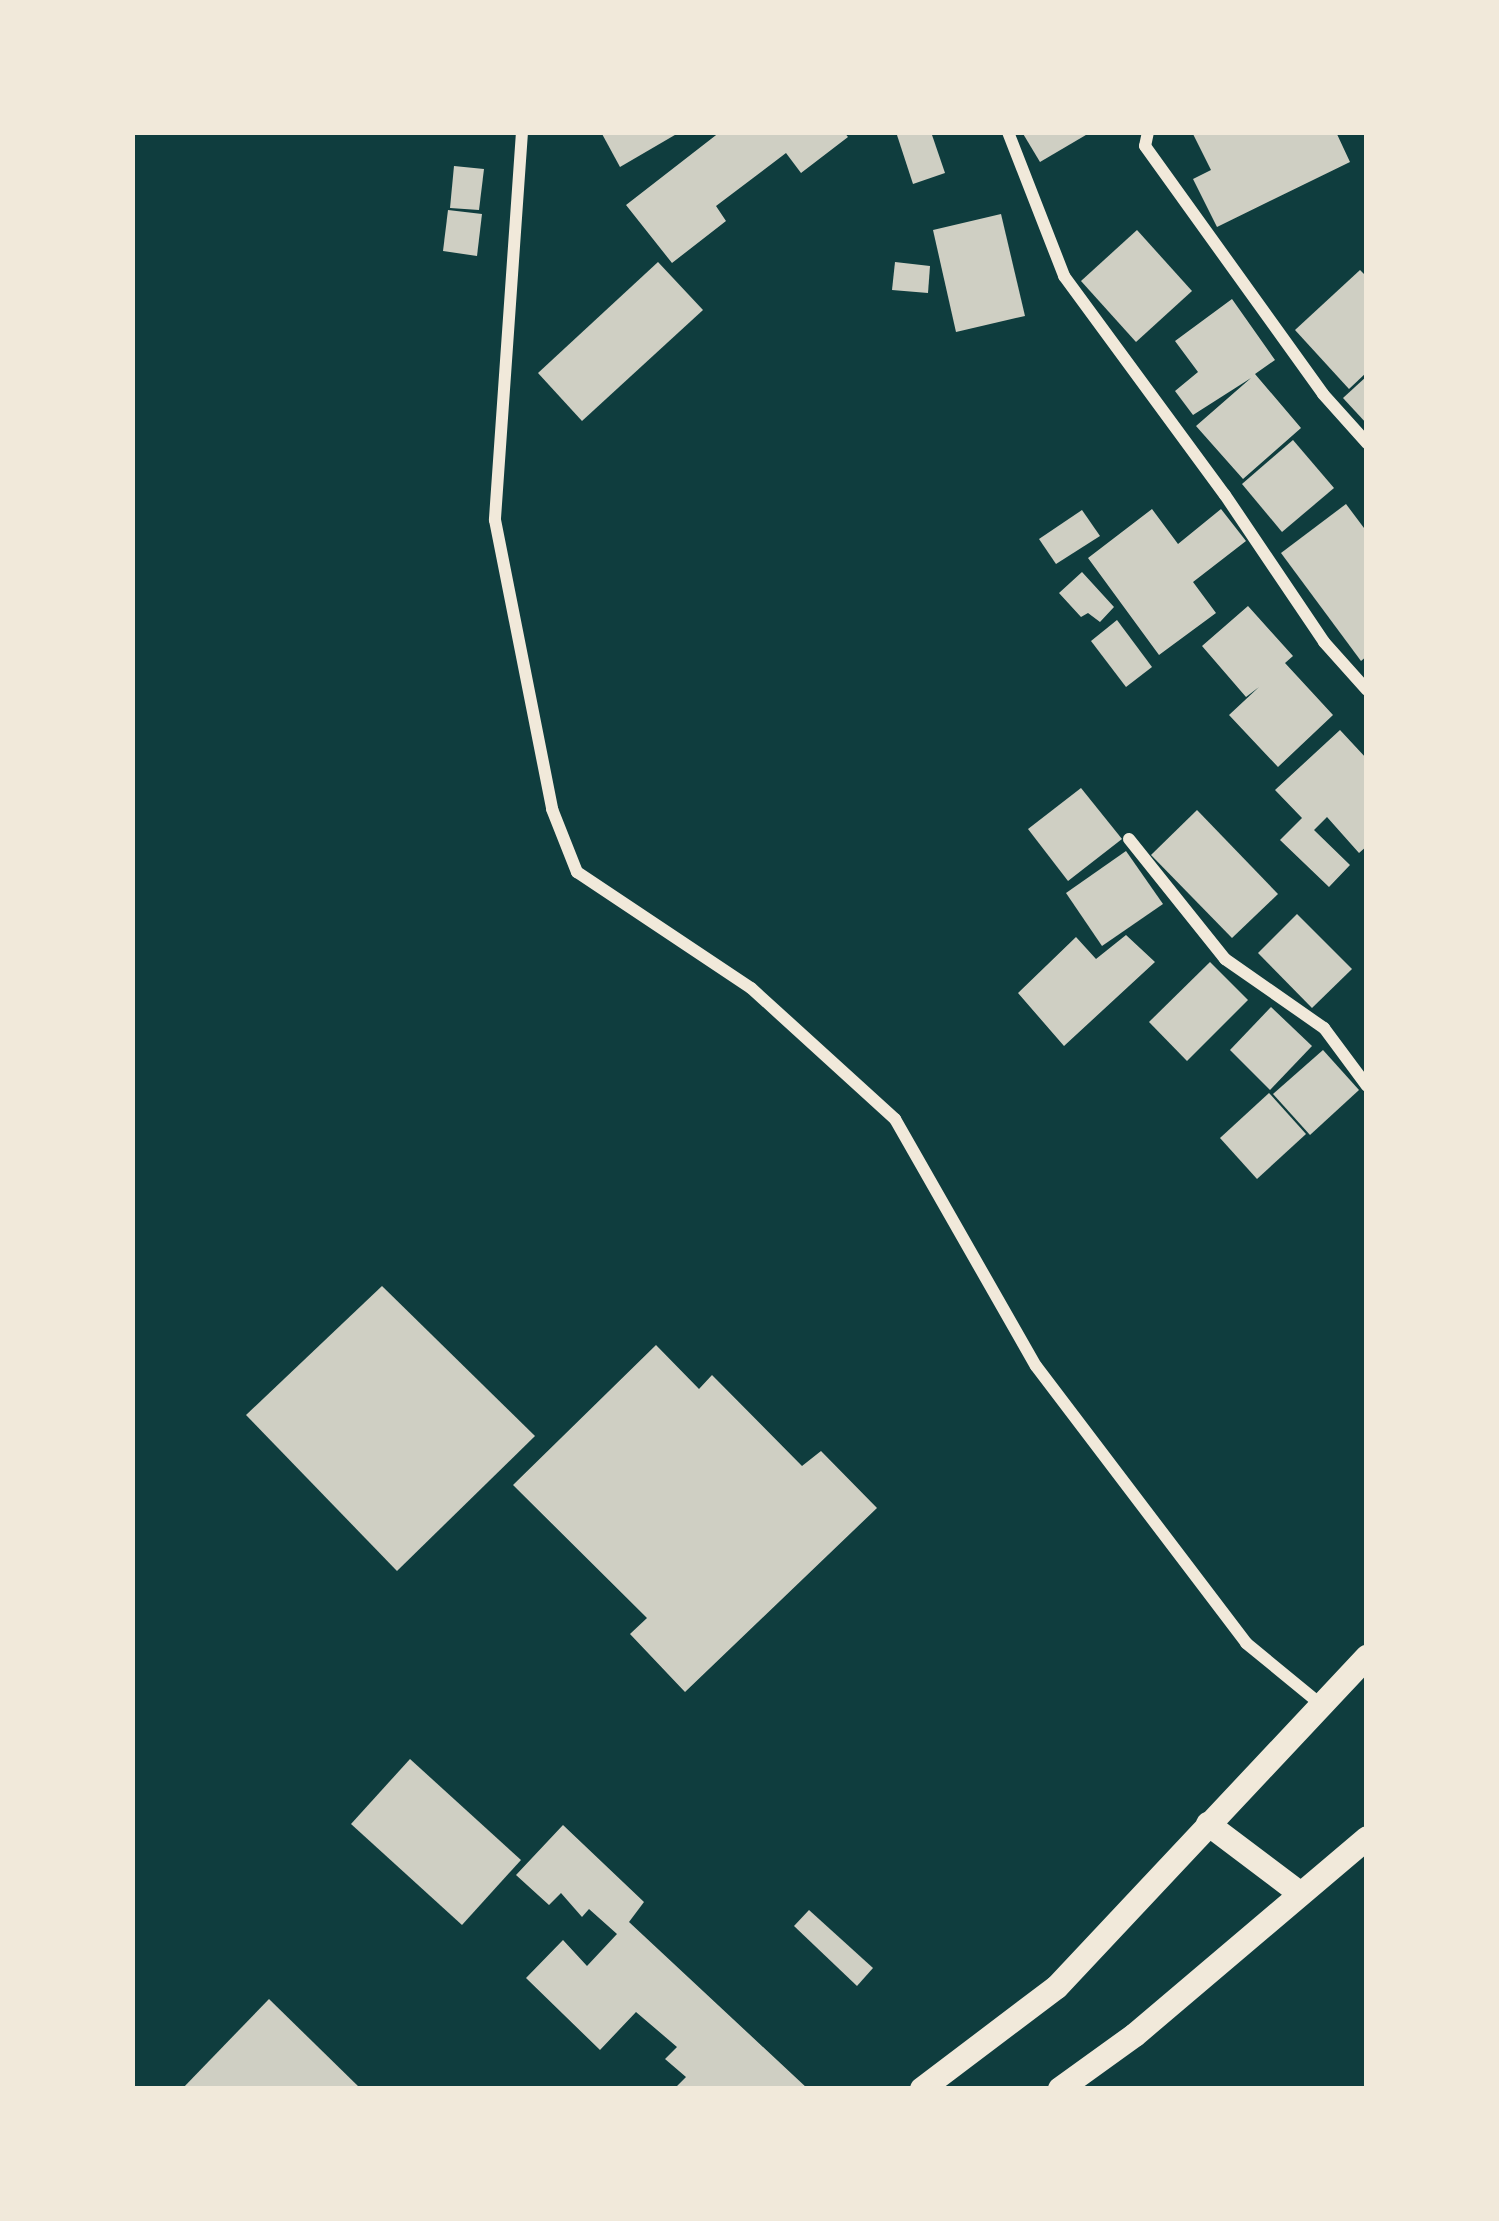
<!DOCTYPE html>
<html>
<head>
<meta charset="utf-8">
<style>
  body { margin:0 }
  #map { position:relative; width:1499px; height:2221px; overflow:hidden; background:#0f3d3e; font-family:Lora,serif }
  div>[style] { position:absolute }
  [style*='--x'] { left:calc(var(--x)*1px); top:calc(var(--y)*1px); width:calc(var(--w)*1px); rotate:calc(var(--a)*1deg) }
  .building>* { inset:0; background:#cfcfc3 }
  .minor>* { height:12px; margin:-6px; padding:0 6px; transform-origin:6px; border-radius:6px; background:#f1e9da }
  .secondary>* { height:24px; margin:-12px; padding:0 12px; transform-origin:12px; border-radius:12px; background:#f1e9da }
  span { translate:-50% -50%; white-space:nowrap; text-align:center; line-height:1.15; -webkit-text-stroke:10px #f1e9da; paint-order:stroke }
  .frame { position:absolute; inset:0; border:135px solid #f1e9da; pointer-events:none }
</style>
</head>
<body>
<div id="map">
  <div class="building">
    <i style="clip-path:polygon(601px 132px,680px 132px,620px 167px)"></i>
    <i style="clip-path:polygon(720px 132px,844px 132px,848px 137px,801px 173px,786px 153px,716px 206px,726px 221px,672px 263px,626px 205px)"></i>
    <i style="clip-path:polygon(896px 132px,931px 132px,945px 173px,913px 184px)"></i>
    <i style="clip-path:polygon(1022px 132px,1091px 132px,1040px 162px)"></i>
    <i style="clip-path:polygon(1192px 132px,1336px 132px,1350px 162px,1217px 227px,1193px 179px,1211px 170px)"></i>
    <i style="clip-path:polygon(454px 166px,484px 169px,479px 210px,450px 208px)"></i>
    <i style="clip-path:polygon(448px 210px,482px 214px,477px 256px,443px 251px)"></i>
    <i style="clip-path:polygon(1001px 214px,1025px 316px,956px 332px,933px 230px)"></i>
    <i style="clip-path:polygon(1137px 230px,1192px 291px,1136px 342px,1081px 281px)"></i>
    <i style="clip-path:polygon(658px 262px,703px 310px,582px 421px,538px 373px)"></i>
    <i style="clip-path:polygon(895px 262px,930px 266px,928px 293px,892px 290px)"></i>
    <i style="clip-path:polygon(1360px 270px,1367px 277px,1367px 372px,1349px 389px,1295px 330px)"></i>
    <i style="clip-path:polygon(1232px 299px,1275px 360px,1255px 374px,1301px 428px,1243px 479px,1196px 426px,1251px 378px,1193px 415px,1175px 391px,1198px 372px,1175px 341px)"></i>
    <i style="clip-path:polygon(1367px 376px,1367px 424px,1343px 398px)"></i>
    <i style="clip-path:polygon(1293px 440px,1334px 488px,1282px 532px,1242px 484px)"></i>
    <i style="clip-path:polygon(1346px 504px,1367px 532px,1367px 656px,1361px 661px,1281px 553px)"></i>
    <i style="clip-path:polygon(1152px 509px,1178px 544px,1221px 509px,1246px 541px,1193px 582px,1216px 613px,1159px 655px,1088px 558px)"></i>
    <i style="clip-path:polygon(1082px 510px,1100px 536px,1056px 564px,1039px 539px)"></i>
    <i style="clip-path:polygon(1082px 572px,1114px 607px,1100px 622px,1088px 613px,1081px 617px,1059px 593px)"></i>
    <i style="clip-path:polygon(1248px 606px,1293px 656px,1285px 663px,1333px 715px,1278px 767px,1229px 715px,1259px 687px,1246px 697px,1202px 646px)"></i>
    <i style="clip-path:polygon(1117px 620px,1152px 667px,1126px 687px,1091px 641px)"></i>
    <i style="clip-path:polygon(1340px 730px,1367px 759px,1367px 846px,1359px 853px,1327px 817px,1314px 830px,1350px 865px,1329px 887px,1280px 840px,1302px 818px,1275px 790px)"></i>
    <i style="clip-path:polygon(1081px 788px,1122px 839px,1068px 881px,1028px 829px)"></i>
    <i style="clip-path:polygon(1197px 810px,1278px 894px,1232px 938px,1151px 855px)"></i>
    <i style="clip-path:polygon(1126px 851px,1163px 904px,1102px 946px,1066px 893px)"></i>
    <i style="clip-path:polygon(1297px 914px,1352px 969px,1312px 1008px,1258px 953px)"></i>
    <i style="clip-path:polygon(1126px 935px,1155px 962px,1064px 1046px,1018px 993px,1076px 937px,1096px 959px)"></i>
    <i style="clip-path:polygon(1210px 962px,1248px 1000px,1187px 1061px,1149px 1022px)"></i>
    <i style="clip-path:polygon(1271px 1007px,1312px 1046px,1270px 1090px,1230px 1050px)"></i>
    <i style="clip-path:polygon(1323px 1050px,1359px 1090px,1310px 1135px,1273px 1094px)"></i>
    <i style="clip-path:polygon(1269px 1093px,1306px 1134px,1257px 1179px,1220px 1138px)"></i>
    <i style="clip-path:polygon(382px 1286px,535px 1436px,397px 1571px,246px 1415px)"></i>
    <i style="clip-path:polygon(656px 1345px,699px 1389px,712px 1375px,802px 1466px,821px 1451px,877px 1508px,685px 1692px,630px 1634px,647px 1618px,513px 1485px)"></i>
    <i style="clip-path:polygon(410px 1759px,521px 1860px,462px 1925px,351px 1824px)"></i>
    <i style="clip-path:polygon(563px 1825px,644px 1902px,629px 1922px,808px 2089px,674px 2089px,686px 2077px,665px 2059px,677px 2047px,636px 2012px,600px 2050px,526px 1978px,563px 1940px,587px 1966px,617px 1934px,589px 1909px,582px 1917px,561px 1893px,549px 1905px,516px 1875px)"></i>
    <i style="clip-path:polygon(809px 1910px,873px 1968px,857px 1986px,794px 1926px)"></i>
    <i style="clip-path:polygon(269px 1999px,361px 2089px,182px 2089px)"></i>
  </div>
  <div class="minor">
    <i style="--x:522;--y:132;--w:389;--a:94"></i>
    <i style="--x:495;--y:520;--w:295;--a:78.8"></i>
    <i style="--x:552;--y:809;--w:68;--a:68.4"></i>
    <i style="--x:577;--y:872;--w:209;--a:33.7"></i>
    <i style="--x:751;--y:988;--w:195;--a:42.3"></i>
    <i style="--x:895;--y:1119;--w:284;--a:60.3"></i>
    <i style="--x:1036;--y:1366;--w:348;--a:52.8"></i>
    <i style="--x:1246;--y:1643;--w:94;--a:39.4"></i>
    <i style="--x:1008;--y:132;--w:155;--a:68.7"></i>
    <i style="--x:1064;--y:276;--w:272;--a:53.7"></i>
    <i style="--x:1225;--y:495;--w:177;--a:56"></i>
    <i style="--x:1324;--y:642;--w:64;--a:48.1"></i>
    <i style="--x:1148;--y:132;--w:14;--a:102"></i>
    <i style="--x:1145;--y:146;--w:305;--a:54.3"></i>
    <i style="--x:1323;--y:394;--w:66;--a:48.1"></i>
    <i style="--x:1129;--y:839;--w:154;--a:51.3"></i>
    <i style="--x:1225;--y:959;--w:121;--a:34.9"></i>
    <i style="--x:1324;--y:1028;--w:72;--a:53.4"></i>
  </div>
  <div class="secondary">
    <i style="--x:1208;--y:1824;--w:116;--a:37"></i>
    <i style="--x:922;--y:2089;--w:169;--a:-37.1"></i>
    <i style="--x:1057;--y:1987;--w:453;--a:-46.8"></i>
    <i style="--x:1060;--y:2089;--w:92;--a:-35.8"></i>
    <i style="--x:1135;--y:2035;--w:304;--a:-40.3"></i>
  </div>
  <div class="frame"></div>
</div>
</body>
</html>
